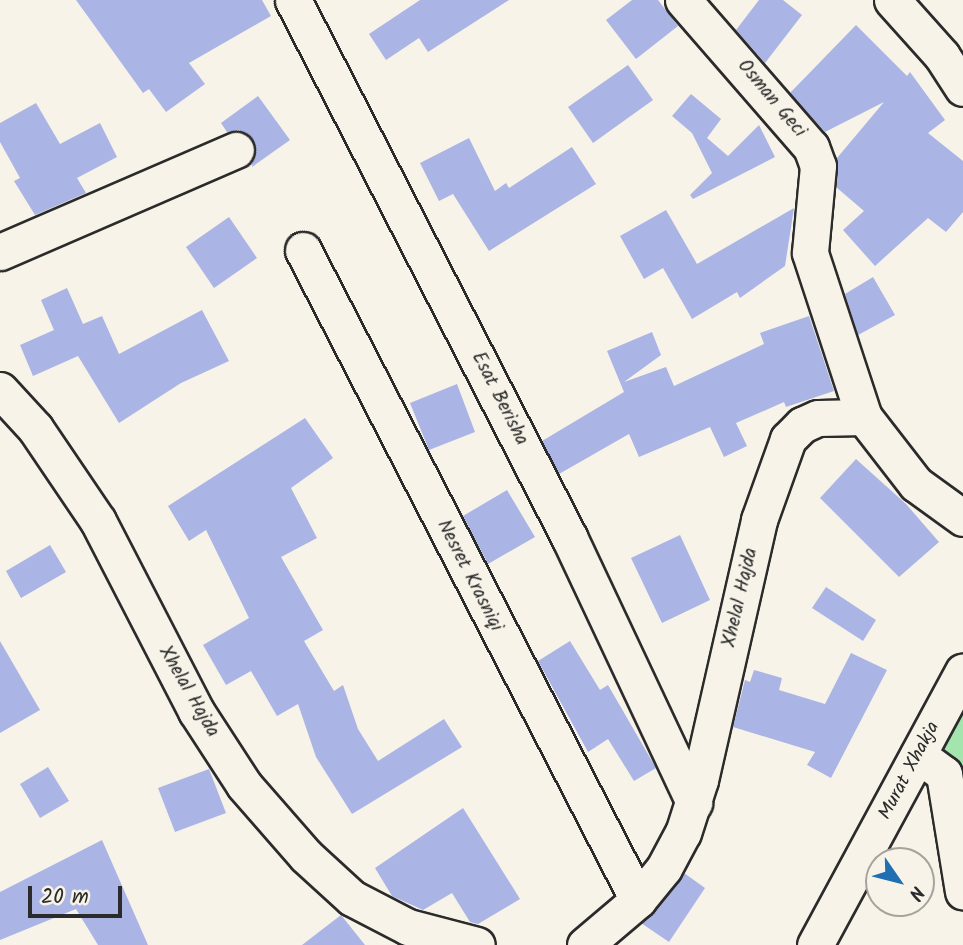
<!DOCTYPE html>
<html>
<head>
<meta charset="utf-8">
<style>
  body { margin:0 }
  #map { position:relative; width:963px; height:945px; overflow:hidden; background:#f7f3e8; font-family:Kalam,sans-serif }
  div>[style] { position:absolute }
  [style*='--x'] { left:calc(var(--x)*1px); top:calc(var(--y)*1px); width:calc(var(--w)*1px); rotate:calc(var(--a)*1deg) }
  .green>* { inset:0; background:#a4e5ae }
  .building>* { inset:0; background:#aab5e5 }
  .roads { filter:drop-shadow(2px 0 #2b2b2b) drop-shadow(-2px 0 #2b2b2b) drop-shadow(0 2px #2b2b2b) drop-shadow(0 -2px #2b2b2b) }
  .minor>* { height:35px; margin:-17.5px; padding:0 17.5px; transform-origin:17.5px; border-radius:17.5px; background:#f7f3e8 }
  span { translate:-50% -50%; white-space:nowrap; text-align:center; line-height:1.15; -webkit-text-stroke:6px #f7f3e8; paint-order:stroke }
  .street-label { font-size:19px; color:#2b2b2b }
  .north { position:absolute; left:865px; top:847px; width:70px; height:70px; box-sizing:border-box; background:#f7f3e8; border:2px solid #a5a39c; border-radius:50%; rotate:125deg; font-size:19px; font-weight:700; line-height:28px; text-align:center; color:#2b2b2b }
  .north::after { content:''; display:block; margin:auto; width:24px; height:32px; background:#1f6fb2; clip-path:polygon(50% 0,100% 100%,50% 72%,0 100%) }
  .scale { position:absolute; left:28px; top:886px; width:94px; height:32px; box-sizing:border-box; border:4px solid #2b2b2b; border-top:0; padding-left:9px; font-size:21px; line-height:24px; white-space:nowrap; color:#2b2b2b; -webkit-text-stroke:5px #f7f3e8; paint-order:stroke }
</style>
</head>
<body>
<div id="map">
  <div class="green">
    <i style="clip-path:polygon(963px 688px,963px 773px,935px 744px)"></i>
  </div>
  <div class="building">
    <i style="clip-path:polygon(76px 0,262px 0,271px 16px,189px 63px,205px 84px,166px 112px,149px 89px,143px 93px)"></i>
    <i style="clip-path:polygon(420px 0,509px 0,428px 52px,419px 38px,386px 60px,369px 34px)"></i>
    <i style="clip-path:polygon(632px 0,658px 0,678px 26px,636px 59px,606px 20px)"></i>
    <i style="clip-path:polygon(759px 0,783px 0,802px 15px,765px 63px,736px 30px)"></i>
    <i style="clip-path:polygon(856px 25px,907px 76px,910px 72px,945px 120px,928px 133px,963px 161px,963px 212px,946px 232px,928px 218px,875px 266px,843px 230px,864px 211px,836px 187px,837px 158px,884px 102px,825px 132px,790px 93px)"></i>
    <i style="clip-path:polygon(628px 65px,653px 100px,593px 143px,568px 107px)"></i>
    <i style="clip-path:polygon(691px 94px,721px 119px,707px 138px,728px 156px,759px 125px,775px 157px,693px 199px,690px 195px,712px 173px,692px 133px,672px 116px)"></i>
    <i style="clip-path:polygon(258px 96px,290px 140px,252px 167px,254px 141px,239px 130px,227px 132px,221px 123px)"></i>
    <i style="clip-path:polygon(36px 103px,60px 144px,100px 123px,117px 157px,77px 178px,86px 193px,35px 215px,14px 181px,20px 178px,0 142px,0 123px)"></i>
    <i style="clip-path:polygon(469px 138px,495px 191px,506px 183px,509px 188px,572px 147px,596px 184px,489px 251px,453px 194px,439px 201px,420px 163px)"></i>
    <i style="clip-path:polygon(794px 208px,785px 266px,740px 298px,737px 292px,692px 319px,663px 268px,644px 279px,620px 236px,666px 210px,697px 264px)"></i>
    <i style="clip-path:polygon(229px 217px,257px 258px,214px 288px,186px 247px)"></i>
    <i style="clip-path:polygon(873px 277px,895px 315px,858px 335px,845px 294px)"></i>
    <i style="clip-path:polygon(67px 288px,83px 324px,102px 316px,119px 354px,202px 310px,229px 361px,181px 383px,119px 423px,78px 356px,33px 376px,20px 345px,54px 330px,41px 300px)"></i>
    <i style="clip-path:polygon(809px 316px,834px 391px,786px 407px,784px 402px,736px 423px,747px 446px,724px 457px,710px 427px,639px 457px,629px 434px,559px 474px,542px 441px,624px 392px,607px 351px,652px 332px,661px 355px,624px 382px,666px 367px,674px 386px,764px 344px,760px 333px)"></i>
    <i style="clip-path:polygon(457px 384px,475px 432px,429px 450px,410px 403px)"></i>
    <i style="clip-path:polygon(305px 418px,333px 458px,291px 488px,317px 538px,281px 557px,323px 630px,304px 641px,334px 691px,343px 685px,358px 729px,378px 761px,444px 719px,462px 747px,352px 814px,316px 757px,298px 704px,277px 716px,251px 671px,226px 685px,203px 645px,249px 618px,206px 530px,189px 541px,168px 506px)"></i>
    <i style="clip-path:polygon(856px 459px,906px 504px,939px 542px,899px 577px,820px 498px)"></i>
    <i style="clip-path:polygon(507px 490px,535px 537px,488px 564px,463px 516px)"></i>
    <i style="clip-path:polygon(680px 535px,710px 600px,662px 623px,631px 558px)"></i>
    <i style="clip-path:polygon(50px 545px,66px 572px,21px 598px,6px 571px)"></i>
    <i style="clip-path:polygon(826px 587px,876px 620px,863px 641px,812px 608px)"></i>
    <i style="clip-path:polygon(0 641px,40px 710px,0 733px)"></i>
    <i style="clip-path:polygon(570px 641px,600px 690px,608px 685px,656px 768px,634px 781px,608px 739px,588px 752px,538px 661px)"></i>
    <i style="clip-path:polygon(851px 653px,887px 670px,831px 778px,807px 765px,815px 752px,733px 727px,745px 680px,750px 682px,754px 670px,782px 678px,779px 690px,825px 704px)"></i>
    <i style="clip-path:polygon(48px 767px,69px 801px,40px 818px,20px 784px)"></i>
    <i style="clip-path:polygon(209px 769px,226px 813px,175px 832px,158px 788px)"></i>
    <i style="clip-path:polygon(463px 808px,520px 899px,478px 924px,470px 922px,452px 893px,423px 910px,392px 896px,375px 868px)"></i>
    <i style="clip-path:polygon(102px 840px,148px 945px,98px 945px,76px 909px,0 940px,0 892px)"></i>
    <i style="clip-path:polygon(684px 873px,705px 888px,669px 942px,641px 923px)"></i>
    <i style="clip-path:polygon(341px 915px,365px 945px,302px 945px)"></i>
  </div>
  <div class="roads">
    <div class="minor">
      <i style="--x:293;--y:0;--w:604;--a:62.8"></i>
      <i style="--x:569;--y:537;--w:294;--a:64.8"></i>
      <i style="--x:683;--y:0;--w:195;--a:49"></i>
      <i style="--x:811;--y:147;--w:20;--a:70"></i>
      <i style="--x:818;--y:166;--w:87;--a:95.3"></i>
      <i style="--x:810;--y:253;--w:173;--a:71.8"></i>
      <i style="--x:892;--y:0;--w:75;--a:48.2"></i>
      <i style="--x:942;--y:56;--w:38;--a:57"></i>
      <i style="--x:303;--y:250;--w:731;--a:62.73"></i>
      <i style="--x:0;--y:252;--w:257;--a:-23.4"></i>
      <i style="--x:0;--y:390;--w:52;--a:47.4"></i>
      <i style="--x:35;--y:428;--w:112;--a:55.9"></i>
      <i style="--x:98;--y:521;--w:214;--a:62.7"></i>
      <i style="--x:196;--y:711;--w:88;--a:57"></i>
      <i style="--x:244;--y:785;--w:94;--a:48.9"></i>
      <i style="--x:306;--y:856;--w:62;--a:42.4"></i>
      <i style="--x:352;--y:898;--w:63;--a:27.4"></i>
      <i style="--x:408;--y:927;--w:71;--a:14.6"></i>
      <i style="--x:918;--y:755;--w:32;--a:36"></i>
      <i style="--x:944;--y:774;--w:119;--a:80.8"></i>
      <i style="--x:585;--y:945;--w:70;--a:-40.3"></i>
      <i style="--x:638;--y:900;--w:41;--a:-50.9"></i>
      <i style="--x:664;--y:868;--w:40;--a:-62"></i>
      <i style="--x:683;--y:833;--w:56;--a:-72.2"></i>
      <i style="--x:700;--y:780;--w:267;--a:-77.2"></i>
      <i style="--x:759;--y:520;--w:86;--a:-70.3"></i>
      <i style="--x:788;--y:439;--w:20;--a:-45"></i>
      <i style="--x:802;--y:425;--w:17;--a:-24"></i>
      <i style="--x:818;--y:418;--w:46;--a:-1.2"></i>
      <i style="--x:864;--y:417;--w:85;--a:52.2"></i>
      <i style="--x:916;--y:484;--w:58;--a:35.9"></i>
      <i style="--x:815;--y:945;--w:311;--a:-61.6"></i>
    </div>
  </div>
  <div class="street-label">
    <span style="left:771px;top:99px;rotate:50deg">Osman Geci</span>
    <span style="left:499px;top:399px;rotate:63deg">Esat Berisha</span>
    <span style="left:469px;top:576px;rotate:63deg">Nesret Krasniqi</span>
    <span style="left:741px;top:598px;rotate:-77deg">Xhelal Hajda</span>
    <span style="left:188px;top:692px;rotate:60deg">Xhelal Hajda</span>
    <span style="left:910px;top:771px;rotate:-62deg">Murat Xhakja</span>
  </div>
  <div class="north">N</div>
  <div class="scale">20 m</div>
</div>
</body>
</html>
